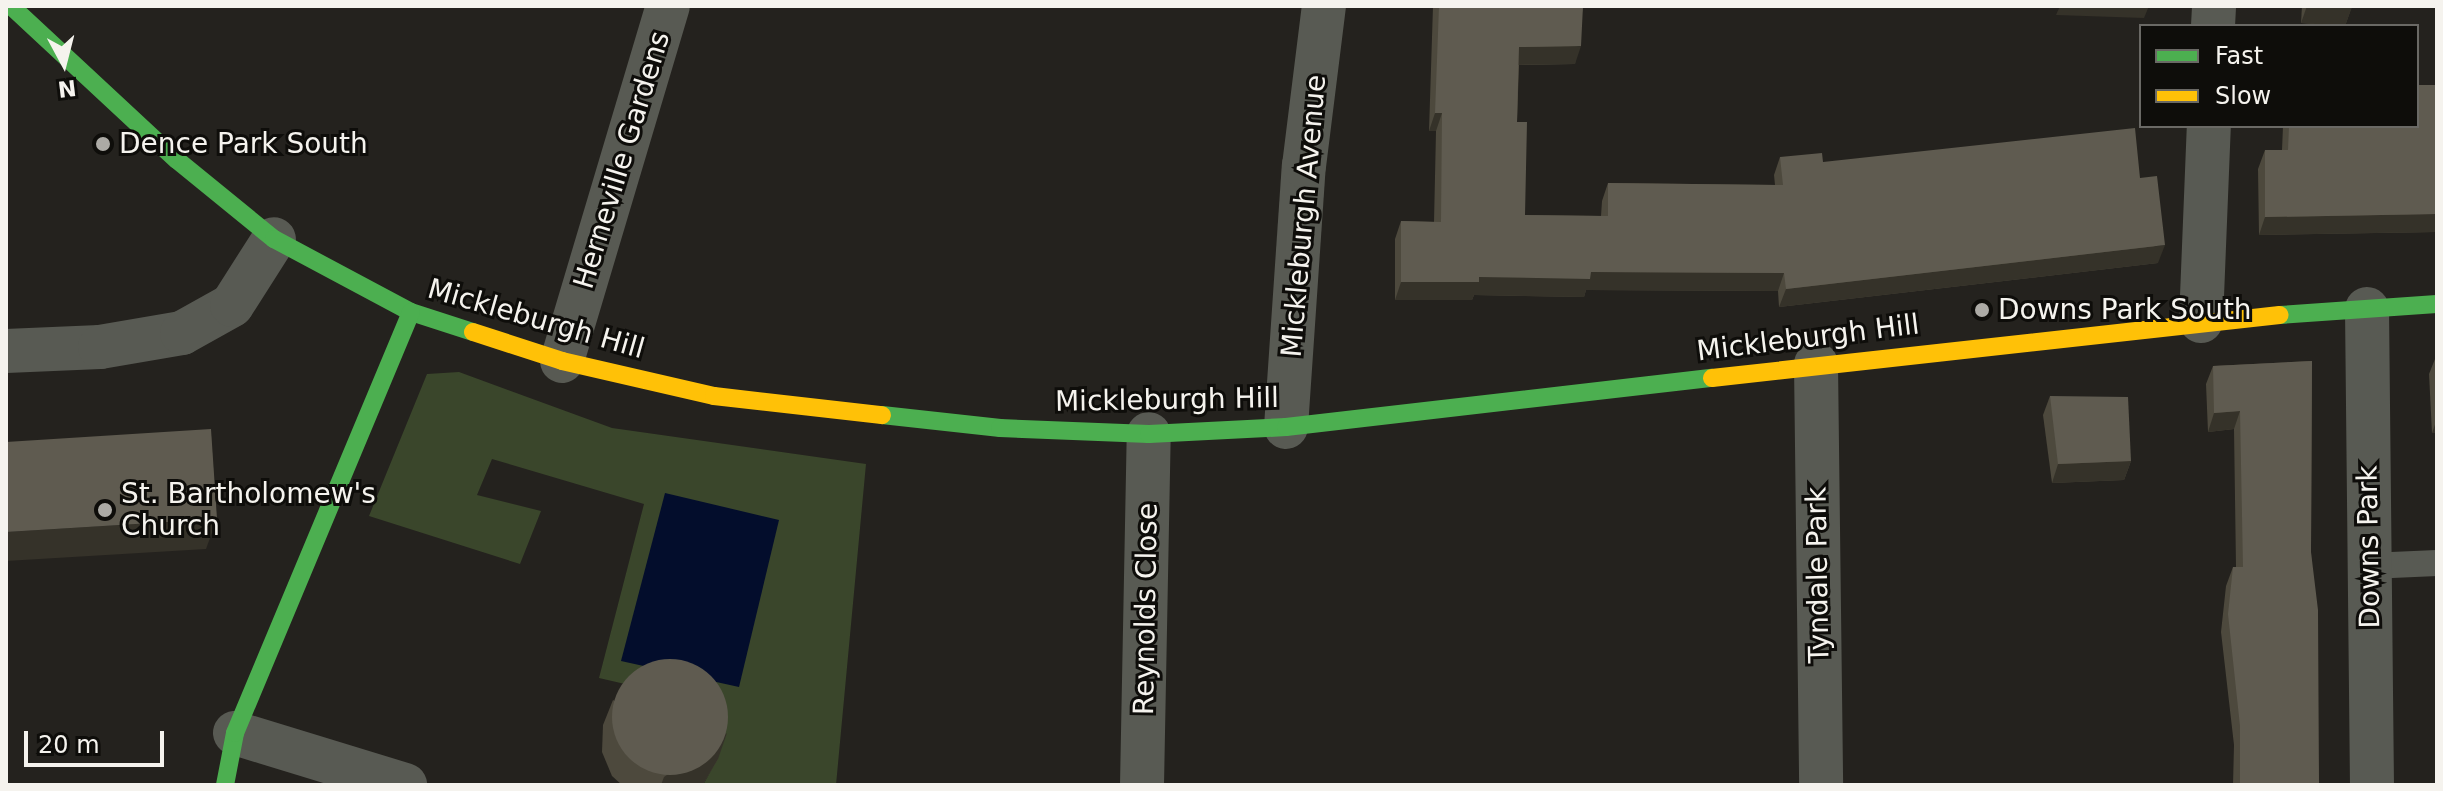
<!DOCTYPE html>
<html>
<head>
<meta charset="utf-8">
<style>
  body { margin:0 }
  #map { position:relative; width:2443px; height:791px; overflow:hidden; background:#24221e; font-family:"DejaVu Sans",sans-serif }
  div>[style] { position:absolute }
  [style*='--x'] { left:calc(var(--x)*1px); top:calc(var(--y)*1px); width:calc(var(--w)*1px); rotate:calc(var(--a)*1deg) }
  .green>* { inset:0; background:#3a462b }
  .water>* { inset:0; background:#030d2c }
  .lane>* { height:26px; margin:-13px; padding:0 13px; transform-origin:13px; border-radius:13px; background:#585a53 }
  .street>* { height:44px; margin:-22px; padding:0 22px; transform-origin:22px; border-radius:22px; background:#585a53 }
  .fast>* { height:18px; margin:-9px; padding:0 9px; transform-origin:9px; border-radius:9px; background:#4caf50 }
  .slow>* { height:18px; margin:-9px; padding:0 9px; transform-origin:9px; border-radius:9px; background:#ffc107 }
  .wall>* { inset:0; background:#4d493d }
  .shaded-wall>* { inset:0; background:#353229 }
  .building>* { inset:0; background:#5f5b50 }
  .round { border-radius:50% }
  .dots>* { width:22px; height:22px; translate:-50% -50%; box-sizing:border-box; border:4px solid #0e0d0a; border-radius:50% }
  span { translate:-50% -50%; white-space:nowrap; text-align:center; line-height:1.15; -webkit-text-stroke:6px #0e0d0a; paint-order:stroke }
  .poi-label { font-size:28px; color:#f5f3ee }
  .left { translate:0 -50%; text-align:left }
  .street-label { font-size:28px; color:#f5f3ee }
  .frame { position:absolute; inset:0; border:8px solid #f5f3ee; pointer-events:none }
  .legend { position:absolute; left:2139px; top:24px; width:280px; height:104px; box-sizing:border-box; background:#0e0d0a; border:2px solid #6a6965; margin:0; padding:10px 14px; list-style:none; font-size:24px; color:#f5f3ee }
  .legend li { display:flex; align-items:center; gap:16px; height:40px }
  .legend b { width:40px; border:2px solid #6a6965 }
  .north { position:absolute; left:24px; top:24px; width:80px; height:80px; -webkit-text-stroke:6px #0e0d0a; paint-order:stroke; rotate:173deg; font-size:22px; font-weight:700; line-height:32px; text-align:center; color:#f5f3ee }
  .north::after { content:''; display:block; margin:auto; width:28px; height:36px; background:#f5f3ee; clip-path:polygon(50% 0,100% 100%,50% 72%,0 100%) }
  .scale { position:absolute; left:24px; top:731px; width:140px; height:36px; box-sizing:border-box; border:4px solid #f5f3ee; border-top:0; padding-left:10px; font-size:24px; line-height:28px; white-space:nowrap; color:#f5f3ee; -webkit-text-stroke:6px #0e0d0a; paint-order:stroke }
</style>
</head>
<body>
<div id="map">
  <div class="green">
    <i style="clip-path:polygon(459px 372px,612px 428px,866px 464px,836px 785px,703px 785px,718px 758px,638px 687px,599px 678px,644px 504px,492px 459px,477px 495px,541px 511px,520px 564px,369px 516px,427px 374px)"></i>
  </div>
  <div class="water">
    <i style="clip-path:polygon(665px 493px,779px 520px,739px 687px,621px 661px)"></i>
  </div>
  <div class="lane">
    <i style="--x:2369;--y:566;--w:68;--a:-2.5"></i>
  </div>
  <div class="street">
    <i style="--x:2213;--y:26;--w:20;--a:-87"></i>
    <i style="--x:2367;--y:309;--w:476;--a:89.4"></i>
    <i style="--x:2201;--y:321;--w:195;--a:-87.7"></i>
    <i style="--x:6;--y:351;--w:94;--a:-2.4"></i>
    <i style="--x:100;--y:347;--w:83;--a:-9.7"></i>
    <i style="--x:182;--y:333;--w:57;--a:-29.2"></i>
    <i style="--x:232;--y:305;--w:78;--a:-57.5"></i>
    <i style="--x:562;--y:361;--w:370;--a:-73.4"></i>
    <i style="--x:1816;--y:364;--w:421;--a:89.3"></i>
    <i style="--x:1286;--y:427;--w:262;--a:-86.1"></i>
    <i style="--x:1304;--y:166;--w:161;--a:-82.9"></i>
    <i style="--x:235;--y:733;--w:178;--a:17"></i>
    <i style="--x:1142;--y:785;--w:351;--a:-88.9"></i>
  </div>
  <div class="fast">
    <i style="--x:11;--y:6;--w:226;--a:42.9"></i>
    <i style="--x:177;--y:160;--w:125;--a:39.2"></i>
    <i style="--x:274;--y:239;--w:155;--a:28.1"></i>
    <i style="--x:411;--y:312;--w:65;--a:17.9"></i>
    <i style="--x:2280;--y:315;--w:157;--a:-4"></i>
    <i style="--x:882;--y:415;--w:119;--a:6.3"></i>
    <i style="--x:1000;--y:428;--w:149;--a:2.3"></i>
    <i style="--x:1149;--y:434;--w:137;--a:-2.9"></i>
    <i style="--x:1286;--y:427;--w:429;--a:-6.6"></i>
    <i style="--x:225;--y:785;--w:53;--a:-79.1"></i>
    <i style="--x:235;--y:733;--w:456;--a:-67.3"></i>
  </div>
  <div class="slow">
    <i style="--x:473;--y:332;--w:94;--a:18"></i>
    <i style="--x:562;--y:361;--w:156;--a:13"></i>
    <i style="--x:714;--y:396;--w:169;--a:6.5"></i>
    <i style="--x:1712;--y:378;--w:571;--a:-6.33"></i>
  </div>
  <div class="wall">
    <i style="clip-path:polygon(1433px 6px,1583px 6px,1575px 64px,1519px 65px,1517px 122px,1525px 215px,1601px 216px,1602px 201px,1608px 183px,1775px 185px,1774px 175px,1780px 157px,1823px 162px,2140px 178px,2158px 263px,1779px 307px,1778px 291px,1586px 290px,1584px 297px,1474px 295px,1472px 300px,1395px 300px,1395px 239px,1401px 221px,1434px 222px,1436px 131px,1429px 131px)"></i>
    <i style="clip-path:polygon(2302px 6px,2352px 6px,2345px 26px,2301px 23px)"></i>
    <i style="clip-path:polygon(2437px 85px,2436px 232px,2259px 235px,2258px 169px,2265px 150px,2282px 150px,2283px 126px,2417px 126px)"></i>
    <i style="clip-path:polygon(2437px 357px,2437px 433px,2432px 433px,2429px 374px,2435px 359px)"></i>
    <i style="clip-path:polygon(2312px 361px,2311px 552px,2319px 785px,2233px 785px,2234px 745px,2221px 632px,2226px 586px,2233px 567px,2236px 567px,2234px 429px,2208px 432px,2206px 384px,2213px 366px)"></i>
    <i style="clip-path:polygon(2050px 396px,2131px 461px,2124px 480px,2052px 483px,2043px 415px)"></i>
    <i style="clip-path:polygon(613px 700px,718px 759px,703px 784px,702px 785px,622px 785px,612px 776px,602px 752px,603px 725px)"></i>
  </div>
  <div class="shaded-wall">
    <i style="clip-path:polygon(2060px 6px,2149px 6px,2144px 18px,2056px 15px)"></i>
    <i style="clip-path:polygon(2307px 6px,2335px 6px,2352px 7px,2345px 26px,2301px 23px)"></i>
    <i style="clip-path:polygon(1581px 46px,1575px 64px,1513px 65px,1519px 47px)"></i>
    <i style="clip-path:polygon(1435px 113px,1442px 113px,1436px 131px,1429px 131px)"></i>
    <i style="clip-path:polygon(2437px 214px,2436px 232px,2259px 235px,2265px 217px)"></i>
    <i style="clip-path:polygon(2165px 245px,2158px 263px,1779px 307px,1786px 289px)"></i>
    <i style="clip-path:polygon(1591px 272px,1784px 273px,1778px 291px,1586px 290px,1584px 297px,1474px 295px,1472px 300px,1395px 300px,1401px 282px,1479px 277px)"></i>
    <i style="clip-path:polygon(2240px 411px,2234px 429px,2208px 432px,2214px 413px)"></i>
    <i style="clip-path:polygon(2437px 419px,2437px 433px,2432px 433px)"></i>
    <i style="clip-path:polygon(2131px 461px,2124px 480px,2052px 483px,2058px 464px)"></i>
    <i style="clip-path:polygon(217px 519px,206px 549px,6px 561px,6px 532px)"></i>
    <i style="clip-path:polygon(727px 733px,718px 759px,703px 784px,661px 785px,664px 777px)"></i>
  </div>
  <div class="building">
    <i style="clip-path:polygon(1439px 6px,1583px 6px,1581px 46px,1519px 47px,1517px 122px,1527px 122px,1525px 215px,1608px 216px,1608px 183px,1783px 185px,1780px 157px,1822px 153px,1823px 162px,2135px 128px,2140px 178px,2157px 176px,2165px 245px,1786px 289px,1784px 273px,1591px 272px,1590px 279px,1479px 277px,1479px 282px,1401px 282px,1401px 221px,1441px 222px,1442px 113px,1435px 113px)"></i>
    <i style="clip-path:polygon(2417px 85px,2437px 85px,2437px 214px,2265px 217px,2265px 150px,2288px 150px,2289px 126px,2417px 126px)"></i>
    <i style="clip-path:polygon(2437px 357px,2437px 408px,2435px 359px)"></i>
    <i style="clip-path:polygon(2312px 361px,2311px 552px,2318px 610px,2319px 785px,2240px 785px,2240px 726px,2228px 614px,2233px 567px,2243px 567px,2240px 411px,2214px 413px,2213px 366px)"></i>
    <i style="clip-path:polygon(2050px 396px,2128px 397px,2131px 461px,2058px 464px)"></i>
    <i style="clip-path:polygon(211px 429px,217px 519px,6px 532px,6px 442px)"></i>
    <i class="round" style="left:612px;top:659px;width:116px;height:116px"></i>
  </div>
  <div class="dots">
    <i style="left:103px;top:144px;background:#acaaa5"></i>
    <i style="left:1982px;top:310px;background:#acaaa5"></i>
    <i style="left:105px;top:510px;background:#acaaa5"></i>
  </div>
  <div class="poi-label">
    <span class="left" style="left:119px;top:144px">Dence Park South</span>
    <span class="left" style="left:1998px;top:310px">Downs Park South</span>
    <span class="left" style="left:121px;top:510px">St. Bartholomew's<br>Church</span>
  </div>
  <div class="street-label">
    <span style="left:622px;top:160px;rotate:-73deg">Herneville Gardens</span>
    <span style="left:1304px;top:216px;rotate:-85deg">Mickleburgh Avenue</span>
    <span style="left:536px;top:319px;rotate:16deg">Mickleburgh Hill</span>
    <span style="left:1808px;top:338px;rotate:-7deg">Mickleburgh Hill</span>
    <span style="left:1167px;top:400px;rotate:-1deg">Mickleburgh Hill</span>
    <span style="left:2369px;top:547px;rotate:-91deg">Downs Park</span>
    <span style="left:1818px;top:575px;rotate:-91deg">Tyndale Park</span>
    <span style="left:1146px;top:609px;rotate:-89deg">Reynolds Close</span>
  </div>
  <div class="frame"></div>
  <ul class="legend">
  <li><b style="height:10px;background:#4caf50"></b>Fast</li>
  <li><b style="height:10px;background:#ffc107"></b>Slow</li>
  </ul>
  <div class="north">N</div>
  <div class="scale">20 m</div>
</div>
</body>
</html>
